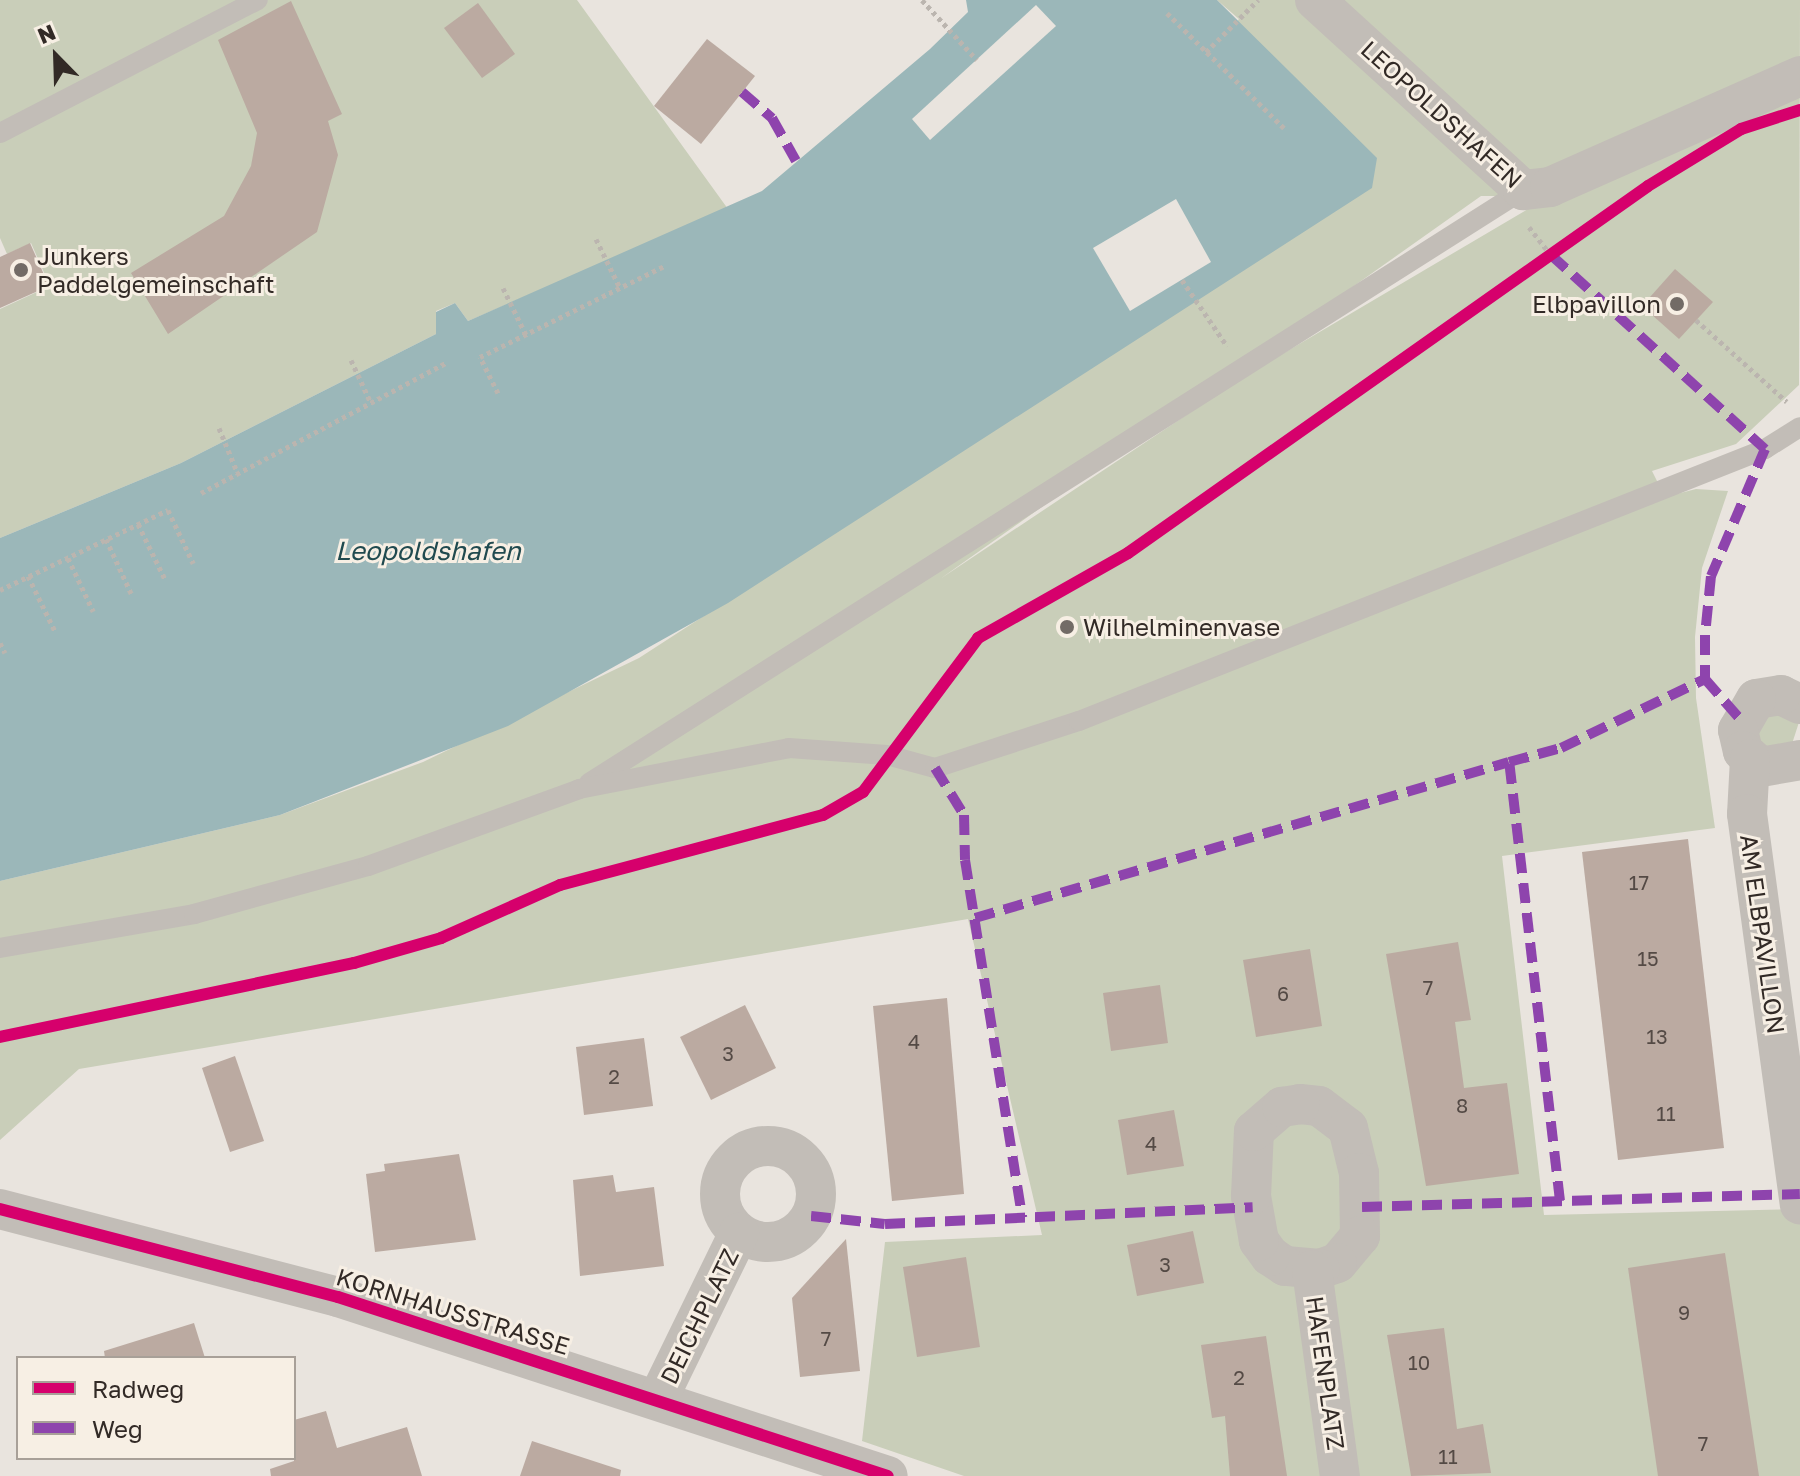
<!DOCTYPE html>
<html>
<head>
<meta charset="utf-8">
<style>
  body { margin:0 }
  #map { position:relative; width:1800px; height:1476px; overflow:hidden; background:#e9e4de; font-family:"Golos Text",sans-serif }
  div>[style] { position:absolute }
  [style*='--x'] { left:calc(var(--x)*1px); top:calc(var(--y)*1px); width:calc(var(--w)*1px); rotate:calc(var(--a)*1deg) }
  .green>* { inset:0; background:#c9ceb9 }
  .water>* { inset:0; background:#9bb7b9 }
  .pier>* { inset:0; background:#e9e4de }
  .building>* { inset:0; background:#bbaaa1 }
  .path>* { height:5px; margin-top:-2.5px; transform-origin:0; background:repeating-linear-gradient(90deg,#bbb5af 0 4px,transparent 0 8px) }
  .lane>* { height:20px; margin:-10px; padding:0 10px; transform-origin:10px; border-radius:10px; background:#c2bdb7 }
  .street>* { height:40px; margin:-20px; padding:0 20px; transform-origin:20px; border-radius:20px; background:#c2bdb7 }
  .street>.ring { margin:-20px; padding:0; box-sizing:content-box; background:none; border:40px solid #c2bdb7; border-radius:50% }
  .quiet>* { height:10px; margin-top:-5px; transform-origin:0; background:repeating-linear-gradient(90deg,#8e44ad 0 20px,transparent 0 30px) }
  .cycleway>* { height:12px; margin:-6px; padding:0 6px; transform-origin:6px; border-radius:6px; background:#d6006c }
  .dots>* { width:22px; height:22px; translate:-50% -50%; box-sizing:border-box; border:4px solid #f7efe4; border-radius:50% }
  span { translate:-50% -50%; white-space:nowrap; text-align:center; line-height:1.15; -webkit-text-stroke:6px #f7efe4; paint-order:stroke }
  .number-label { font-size:20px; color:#544a45 }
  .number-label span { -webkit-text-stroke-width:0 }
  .street-label { font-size:24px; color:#322a26 }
  .poi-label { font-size:24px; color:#322a26 }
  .left { translate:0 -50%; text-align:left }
  .right { translate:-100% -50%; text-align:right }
  .water-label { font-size:26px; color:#204a4f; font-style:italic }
  .legend { position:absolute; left:16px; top:1356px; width:280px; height:104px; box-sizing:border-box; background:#f7efe4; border:2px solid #a8a098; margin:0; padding:10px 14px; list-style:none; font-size:24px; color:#322a26 }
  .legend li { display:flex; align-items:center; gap:16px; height:40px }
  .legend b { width:40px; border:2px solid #a8a098 }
  .north { position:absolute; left:16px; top:16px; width:80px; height:80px; -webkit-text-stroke:6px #f7efe4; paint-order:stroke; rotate:337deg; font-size:22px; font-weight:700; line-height:32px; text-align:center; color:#322a26 }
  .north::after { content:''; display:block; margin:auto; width:28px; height:36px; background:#322a26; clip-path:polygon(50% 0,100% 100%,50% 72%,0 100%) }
</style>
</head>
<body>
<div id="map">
  <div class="green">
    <i style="clip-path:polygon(0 0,577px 0,728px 209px,468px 321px,455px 303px,436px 311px,436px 334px,181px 463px,0 538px,0 309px,50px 286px,31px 243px,7px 254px,0 238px)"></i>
    <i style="clip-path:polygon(evenodd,1217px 0,1800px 0,1799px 385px,1736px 444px,1652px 471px,1665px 497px,1696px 489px,1728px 491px,1702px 568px,1695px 637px,1696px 698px,1715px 828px,1502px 856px,1544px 1215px,1800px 1209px,1800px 1476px,964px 1476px,862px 1441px,885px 1242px,1042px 1235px,968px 919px,79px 1069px,0 1140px,0 881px,280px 815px,423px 762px,639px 658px,838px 529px,1239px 19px,1217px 0,1481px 196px,1550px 196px,1245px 376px,940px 579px,1481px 196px)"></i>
    <i style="clip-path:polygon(1767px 713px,1800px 719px,1791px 747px,1762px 752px,1755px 723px)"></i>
  </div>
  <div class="water">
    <i style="clip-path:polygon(966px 0,1217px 0,1377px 158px,1372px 188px,728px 603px,508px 726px,280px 815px,0 881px,0 538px,181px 463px,436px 334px,436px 312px,455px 303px,468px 321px,762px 191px,930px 49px,968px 12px)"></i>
  </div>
  <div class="pier">
    <i style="clip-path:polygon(1036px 5px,1056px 26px,930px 140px,912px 119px)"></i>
    <i style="clip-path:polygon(1176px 199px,1211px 262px,1130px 311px,1093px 248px)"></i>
  </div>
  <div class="building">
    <i style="clip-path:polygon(291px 1px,342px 114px,328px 121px,338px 155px,317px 232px,168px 334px,131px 273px,224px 216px,251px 166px,257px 133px,218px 40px)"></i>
    <i style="clip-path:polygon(478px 3px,515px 54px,482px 78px,444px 28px)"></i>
    <i style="clip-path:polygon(707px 39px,755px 76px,701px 144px,654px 106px)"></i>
    <i style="clip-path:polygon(30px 243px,49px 286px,0 308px,0 257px)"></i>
    <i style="clip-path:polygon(1675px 269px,1713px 302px,1679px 339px,1642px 306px)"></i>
    <i style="clip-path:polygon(1688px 839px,1724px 1148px,1618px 1160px,1582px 852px)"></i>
    <i style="clip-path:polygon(1458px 942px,1471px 1020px,1455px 1022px,1464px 1088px,1507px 1083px,1519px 1174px,1426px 1186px,1386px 954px)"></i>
    <i style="clip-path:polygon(1310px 949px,1322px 1026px,1256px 1037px,1243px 960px)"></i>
    <i style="clip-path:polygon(1160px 985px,1168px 1043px,1111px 1051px,1103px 993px)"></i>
    <i style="clip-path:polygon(947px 998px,964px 1194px,892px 1201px,873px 1006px)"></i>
    <i style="clip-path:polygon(745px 1005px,776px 1068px,711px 1100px,680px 1037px)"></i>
    <i style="clip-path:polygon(644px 1038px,653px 1106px,584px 1115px,576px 1047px)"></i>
    <i style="clip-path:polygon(235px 1056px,264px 1141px,230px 1152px,202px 1068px)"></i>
    <i style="clip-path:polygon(1174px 1110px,1184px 1166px,1127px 1175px,1118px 1120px)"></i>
    <i style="clip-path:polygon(459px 1154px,476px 1240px,375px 1252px,366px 1174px,385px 1171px,384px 1164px)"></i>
    <i style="clip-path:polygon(613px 1175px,616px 1192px,654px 1187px,664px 1266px,580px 1276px,573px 1180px)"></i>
    <i style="clip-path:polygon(1193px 1231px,1204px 1283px,1137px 1296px,1127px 1245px)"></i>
    <i style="clip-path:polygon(846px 1239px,860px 1371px,800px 1377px,792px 1298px)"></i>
    <i style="clip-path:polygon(1725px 1253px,1759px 1476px,1658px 1476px,1628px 1268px)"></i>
    <i style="clip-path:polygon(966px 1257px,980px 1347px,917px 1357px,903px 1267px)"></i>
    <i style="clip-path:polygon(194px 1323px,205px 1358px,105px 1358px,104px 1351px)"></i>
    <i style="clip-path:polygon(1444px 1328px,1457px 1429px,1483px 1424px,1491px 1473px,1411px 1476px,1387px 1335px)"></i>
    <i style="clip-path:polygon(1266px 1336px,1287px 1476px,1230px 1476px,1225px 1416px,1212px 1418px,1201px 1345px)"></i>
    <i style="clip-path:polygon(326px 1411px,337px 1448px,407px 1427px,422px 1476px,271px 1476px,270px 1469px,294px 1461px,294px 1420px)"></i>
    <i style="clip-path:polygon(532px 1441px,621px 1470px,620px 1476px,520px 1476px)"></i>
  </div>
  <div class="path">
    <i style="--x:922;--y:0;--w:81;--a:47.5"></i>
    <i style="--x:1167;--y:13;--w:164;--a:44.5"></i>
    <i style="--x:1206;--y:52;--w:74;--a:-45"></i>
    <i style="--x:1529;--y:227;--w:36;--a:52"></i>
    <i style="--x:596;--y:239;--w:55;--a:63.9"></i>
    <i style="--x:1182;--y:280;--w:80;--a:55.7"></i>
    <i style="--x:503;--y:288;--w:52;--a:63.9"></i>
    <i style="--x:1696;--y:320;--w:122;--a:42"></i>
    <i style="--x:351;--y:360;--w:47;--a:65.1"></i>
    <i style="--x:498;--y:393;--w:40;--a:-116.6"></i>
    <i style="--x:480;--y:357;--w:205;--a:-26.3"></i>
    <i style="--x:219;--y:428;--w:50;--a:67.6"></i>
    <i style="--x:201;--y:493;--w:277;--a:-28"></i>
    <i style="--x:138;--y:524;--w:61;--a:63.9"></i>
    <i style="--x:106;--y:539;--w:60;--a:65.2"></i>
    <i style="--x:68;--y:558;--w:59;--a:64.7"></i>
    <i style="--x:28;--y:576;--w:61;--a:63.9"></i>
    <i style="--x:0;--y:590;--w:186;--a:-25.5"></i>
    <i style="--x:168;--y:510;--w:59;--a:64.7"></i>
    <i style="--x:0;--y:643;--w:11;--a:63"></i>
  </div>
  <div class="lane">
    <i style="--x:0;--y:133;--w:290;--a:-27.3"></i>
    <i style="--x:589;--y:783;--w:1106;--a:-32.41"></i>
    <i style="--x:0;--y:948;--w:197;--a:-9.9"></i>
    <i style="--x:194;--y:914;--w:180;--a:-15.4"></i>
    <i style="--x:368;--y:866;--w:225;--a:-20"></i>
    <i style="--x:579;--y:789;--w:214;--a:-11"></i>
    <i style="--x:789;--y:748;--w:98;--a:4.1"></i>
    <i style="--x:887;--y:755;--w:50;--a:15.2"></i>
    <i style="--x:935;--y:768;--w:151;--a:-18.1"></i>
    <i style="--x:1079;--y:721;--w:738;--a:-21.63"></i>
    <i style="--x:1765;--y:449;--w:41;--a:-32.2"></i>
  </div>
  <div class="street">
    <i style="--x:1315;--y:0;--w:282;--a:42.4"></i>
    <i style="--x:1523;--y:190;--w:27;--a:-6"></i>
    <i style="--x:1550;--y:187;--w:274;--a:-23.9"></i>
    <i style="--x:1800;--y:704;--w:21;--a:-155"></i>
    <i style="--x:1781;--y:695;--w:25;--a:171"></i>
    <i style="--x:1756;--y:699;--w:36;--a:120"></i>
    <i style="--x:1738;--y:730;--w:22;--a:77"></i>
    <i style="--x:1743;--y:751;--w:24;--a:42"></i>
    <i style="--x:1761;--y:767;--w:40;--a:-10"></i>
    <i style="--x:1750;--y:759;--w:55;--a:93.1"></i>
    <i style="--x:1747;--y:814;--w:394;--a:82.3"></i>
    <i style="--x:1300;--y:1104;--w:19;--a:6"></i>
    <i style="--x:1319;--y:1106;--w:36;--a:37"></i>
    <i style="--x:1348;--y:1128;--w:46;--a:76.3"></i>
    <i style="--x:1359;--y:1173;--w:63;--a:89.1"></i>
    <i style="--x:1360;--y:1236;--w:35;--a:130"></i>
    <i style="--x:1337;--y:1263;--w:18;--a:161"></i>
    <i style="--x:1320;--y:1269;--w:35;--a:-175"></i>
    <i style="--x:1285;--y:1266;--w:18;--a:-146"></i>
    <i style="--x:1270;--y:1256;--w:19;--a:-126"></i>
    <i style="--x:1259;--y:1241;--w:46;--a:-100.1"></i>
    <i style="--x:1251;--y:1196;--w:65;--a:-87.4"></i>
    <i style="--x:1254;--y:1131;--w:37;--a:-41"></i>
    <i style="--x:1282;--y:1107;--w:18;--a:-9"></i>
    <i class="ring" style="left:720px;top:1146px;width:56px;height:56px"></i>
    <i style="--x:0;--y:1209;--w:349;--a:14.6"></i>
    <i style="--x:338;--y:1297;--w:578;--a:18.03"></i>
    <i style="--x:1312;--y:1270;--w:208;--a:82.3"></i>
    <i style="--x:658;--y:1399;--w:185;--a:-64"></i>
  </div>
  <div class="quiet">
    <i style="--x:742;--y:92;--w:40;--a:41"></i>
    <i style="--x:772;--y:118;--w:49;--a:60.8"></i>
    <i style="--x:1551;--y:255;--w:289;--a:42.2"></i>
    <i style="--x:1765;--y:449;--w:138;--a:113"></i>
    <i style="--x:1711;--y:576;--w:59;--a:95.8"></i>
    <i style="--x:1705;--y:635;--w:44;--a:90"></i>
    <i style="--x:1705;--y:679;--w:53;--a:48.8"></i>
    <i style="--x:935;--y:768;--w:55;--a:58.3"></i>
    <i style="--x:964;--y:815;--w:45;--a:88.7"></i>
    <i style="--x:965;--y:860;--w:362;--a:80.9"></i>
    <i style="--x:975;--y:918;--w:556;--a:-16.28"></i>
    <i style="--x:1560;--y:1201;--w:442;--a:-96.6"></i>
    <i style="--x:1509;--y:762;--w:54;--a:-15.1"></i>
    <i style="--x:1561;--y:748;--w:160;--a:-25.6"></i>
    <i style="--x:1362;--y:1207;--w:438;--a:-1.7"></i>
    <i style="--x:811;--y:1216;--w:74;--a:6.2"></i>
    <i style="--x:885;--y:1224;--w:368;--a:-2.6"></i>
  </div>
  <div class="cycleway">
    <i style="--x:0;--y:1037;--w:362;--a:-11.8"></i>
    <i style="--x:354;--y:963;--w:91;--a:-16"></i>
    <i style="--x:441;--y:938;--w:130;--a:-24"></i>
    <i style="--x:560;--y:885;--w:272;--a:-14.9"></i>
    <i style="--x:823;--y:815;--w:46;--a:-29.9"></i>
    <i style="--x:863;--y:792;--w:192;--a:-53.2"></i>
    <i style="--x:978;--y:638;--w:172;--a:-29.5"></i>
    <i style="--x:1128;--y:553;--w:636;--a:-35.21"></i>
    <i style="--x:1648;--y:186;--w:109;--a:-31.5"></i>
    <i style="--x:1741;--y:129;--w:62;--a:-17.9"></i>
    <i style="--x:0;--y:1209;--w:349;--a:14.6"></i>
    <i style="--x:338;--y:1297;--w:578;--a:18.03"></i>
  </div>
  <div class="dots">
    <i style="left:21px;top:270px;background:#726b66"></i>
    <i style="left:1677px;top:304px;background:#726b66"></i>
    <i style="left:1067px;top:627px;background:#726b66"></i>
  </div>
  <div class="number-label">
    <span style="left:1639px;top:882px">17</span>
    <span style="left:1648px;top:958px">15</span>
    <span style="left:1428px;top:987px">7</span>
    <span style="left:1283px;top:993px">6</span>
    <span style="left:1657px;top:1036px">13</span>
    <span style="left:914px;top:1041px">4</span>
    <span style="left:728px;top:1053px">3</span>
    <span style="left:614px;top:1076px">2</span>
    <span style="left:1462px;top:1105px">8</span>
    <span style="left:1666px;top:1113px">11</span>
    <span style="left:1151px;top:1143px">4</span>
    <span style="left:1165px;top:1264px">3</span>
    <span style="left:1684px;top:1312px">9</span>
    <span style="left:826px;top:1338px">7</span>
    <span style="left:1419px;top:1362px">10</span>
    <span style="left:1239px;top:1377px">2</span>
    <span style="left:1703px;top:1443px">7</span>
    <span style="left:1448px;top:1456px">11</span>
  </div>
  <div class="street-label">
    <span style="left:1442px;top:114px;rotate:42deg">LEOPOLDSHAFEN</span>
    <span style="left:1763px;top:934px;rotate:82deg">AM ELBPAVILLON</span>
    <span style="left:453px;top:1311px;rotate:17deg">KORNHAUSSTRASSE</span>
    <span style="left:699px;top:1316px;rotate:-64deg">DEICHPLATZ</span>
    <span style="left:1326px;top:1373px;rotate:82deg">HAFENPLATZ</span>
  </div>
  <div class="poi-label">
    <span class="left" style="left:37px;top:270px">Junkers<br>Paddelgemeinschaft</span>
    <span class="right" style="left:1661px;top:304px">Elbpavillon</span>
    <span class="left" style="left:1083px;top:627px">Wilhelminenvase</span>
  </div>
  <div class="water-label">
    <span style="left:428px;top:551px">Leopoldshafen</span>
  </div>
  <ul class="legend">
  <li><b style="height:10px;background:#d6006c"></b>Radweg</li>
  <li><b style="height:10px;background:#8e44ad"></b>Weg</li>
  </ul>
  <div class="north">N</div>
</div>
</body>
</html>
